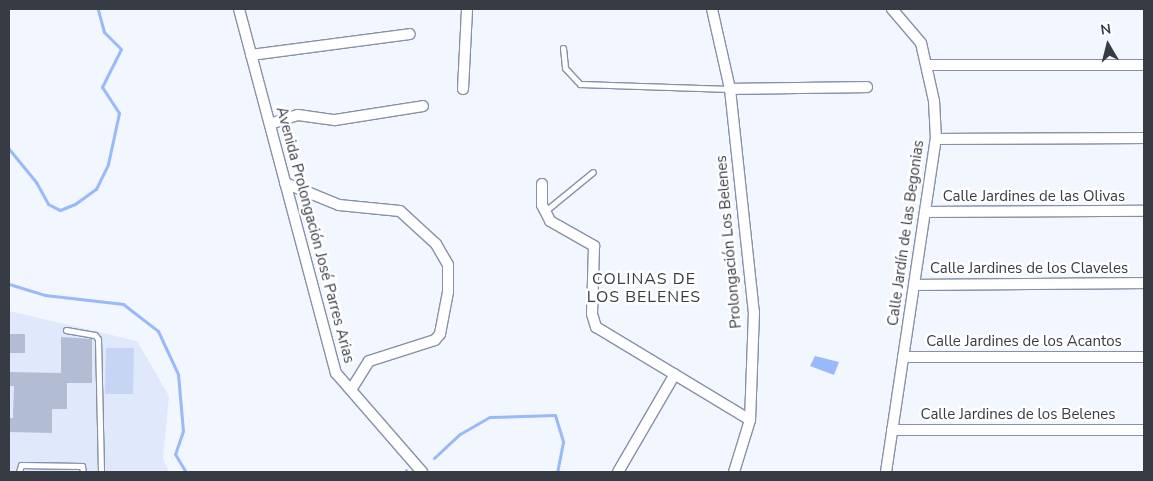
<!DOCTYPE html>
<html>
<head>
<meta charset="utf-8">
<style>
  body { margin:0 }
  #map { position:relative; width:1153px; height:481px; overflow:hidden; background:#f1f6ff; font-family:"Nunito Sans",sans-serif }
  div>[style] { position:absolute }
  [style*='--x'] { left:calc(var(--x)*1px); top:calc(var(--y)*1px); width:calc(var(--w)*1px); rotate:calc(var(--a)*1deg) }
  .built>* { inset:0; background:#e0e9fb }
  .green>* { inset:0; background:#c5d5f3 }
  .water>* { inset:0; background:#98b9fa }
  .stream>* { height:3px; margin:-1.5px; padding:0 1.5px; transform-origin:1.5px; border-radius:1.5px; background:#98b9fa }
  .building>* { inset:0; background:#b2bdd3 }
  .roads { filter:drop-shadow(1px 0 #8691a7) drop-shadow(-1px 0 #8691a7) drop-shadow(0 1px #8691a7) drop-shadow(0 -1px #8691a7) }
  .service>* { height:5px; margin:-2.5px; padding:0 2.5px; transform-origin:2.5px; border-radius:2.5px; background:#fff }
  .minor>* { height:10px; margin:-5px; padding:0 5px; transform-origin:5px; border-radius:5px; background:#fff }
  span { translate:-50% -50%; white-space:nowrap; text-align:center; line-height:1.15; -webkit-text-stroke:5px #fff; paint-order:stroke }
  .street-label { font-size:15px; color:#363b44 }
  .neighbourhood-label { font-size:16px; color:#363b44; letter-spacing:1px }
  .frame { position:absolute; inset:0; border:10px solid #363b44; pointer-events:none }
  .north { position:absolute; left:1083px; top:20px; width:50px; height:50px; -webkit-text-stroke:4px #fff; paint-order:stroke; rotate:352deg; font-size:14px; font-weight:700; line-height:20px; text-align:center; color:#363b44 }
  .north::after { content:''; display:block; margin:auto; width:18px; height:22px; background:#363b44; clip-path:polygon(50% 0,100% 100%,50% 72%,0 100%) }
</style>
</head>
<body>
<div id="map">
  <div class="built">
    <i style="clip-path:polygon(9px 311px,137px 341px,169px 396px,163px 459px,169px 472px,9px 472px)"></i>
  </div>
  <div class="green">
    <i style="clip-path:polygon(106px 348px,134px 348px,133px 394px,105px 394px)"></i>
  </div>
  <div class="water">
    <i style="clip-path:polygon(815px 356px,839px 362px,834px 375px,810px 366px)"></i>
  </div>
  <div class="stream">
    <i style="--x:9;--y:149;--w:43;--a:50.7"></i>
    <i style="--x:36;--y:182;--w:25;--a:61"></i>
    <i style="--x:48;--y:204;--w:13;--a:27"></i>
    <i style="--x:60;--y:210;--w:16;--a:-22"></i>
    <i style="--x:75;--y:204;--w:26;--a:-36"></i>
    <i style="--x:96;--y:189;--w:28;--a:-64"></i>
    <i style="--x:108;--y:164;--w:52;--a:-77.8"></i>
    <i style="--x:119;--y:113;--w:31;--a:-123"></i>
    <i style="--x:102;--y:87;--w:42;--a:-63.4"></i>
    <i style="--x:121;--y:49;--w:24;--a:-135"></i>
    <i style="--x:104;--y:32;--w:24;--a:-105"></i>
    <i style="--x:9;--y:284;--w:38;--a:17"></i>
    <i style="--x:45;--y:295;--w:79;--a:6.6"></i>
    <i style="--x:123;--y:304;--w:44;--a:37.6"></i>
    <i style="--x:158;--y:331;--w:47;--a:65.1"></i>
    <i style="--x:178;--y:374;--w:57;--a:85"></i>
    <i style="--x:183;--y:431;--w:24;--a:109"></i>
    <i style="--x:175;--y:454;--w:21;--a:59"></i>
    <i style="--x:434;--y:458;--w:35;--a:-43"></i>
    <i style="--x:460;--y:434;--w:34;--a:-30"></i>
    <i style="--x:490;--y:417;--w:65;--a:-1.8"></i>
    <i style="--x:555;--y:415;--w:28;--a:73"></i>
    <i style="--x:563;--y:442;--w:31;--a:101"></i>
    <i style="--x:406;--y:472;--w:2;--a:-90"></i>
  </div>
  <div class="building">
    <i style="clip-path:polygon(9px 334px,25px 334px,25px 353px,9px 353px)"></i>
    <i style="clip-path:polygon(61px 337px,92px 339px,92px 383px,67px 383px,67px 409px,52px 409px,52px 433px,9px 432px,9px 418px,13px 418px,14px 386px,9px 386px,9px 372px,61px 373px)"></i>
  </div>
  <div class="roads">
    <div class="service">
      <i style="--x:563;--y:48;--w:20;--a:84"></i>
      <i style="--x:565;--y:68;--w:22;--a:47"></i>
      <i style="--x:580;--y:84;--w:150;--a:1.9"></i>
      <i style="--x:544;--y:212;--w:63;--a:-39.2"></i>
      <i style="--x:66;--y:330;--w:29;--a:10"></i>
      <i style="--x:95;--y:335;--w:5;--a:53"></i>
      <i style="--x:98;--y:339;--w:133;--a:88.7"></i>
      <i style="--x:19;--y:472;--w:7;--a:-74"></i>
      <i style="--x:21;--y:465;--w:61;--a:0.9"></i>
      <i style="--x:82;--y:466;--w:6;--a:81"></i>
    </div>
    <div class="minor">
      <i style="--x:239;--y:9;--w:377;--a:75.1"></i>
      <i style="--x:336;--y:373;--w:131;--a:49"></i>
      <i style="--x:712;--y:9;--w:82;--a:77.3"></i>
      <i style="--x:730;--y:89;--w:224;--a:83.9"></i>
      <i style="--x:754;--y:312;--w:108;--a:92.1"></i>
      <i style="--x:750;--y:420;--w:54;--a:107.1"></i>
      <i style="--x:251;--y:55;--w:160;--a:-7.5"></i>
      <i style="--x:929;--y:65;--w:215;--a:0"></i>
      <i style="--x:463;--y:89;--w:80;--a:-87.1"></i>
      <i style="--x:730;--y:89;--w:137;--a:-0.8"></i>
      <i style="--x:270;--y:124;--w:29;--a:-18"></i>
      <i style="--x:298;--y:115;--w:37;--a:8"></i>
      <i style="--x:335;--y:120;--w:89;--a:-9"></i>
      <i style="--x:936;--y:139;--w:208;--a:-0.3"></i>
      <i style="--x:285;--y:183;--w:58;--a:22.2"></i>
      <i style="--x:339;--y:205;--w:61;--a:5.6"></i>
      <i style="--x:400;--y:211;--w:49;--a:42.5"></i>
      <i style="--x:436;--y:244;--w:24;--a:60"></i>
      <i style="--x:448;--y:265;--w:27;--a:90"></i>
      <i style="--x:448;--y:292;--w:43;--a:100.8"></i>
      <i style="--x:440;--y:334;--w:8;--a:130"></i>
      <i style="--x:435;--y:340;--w:69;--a:162.3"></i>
      <i style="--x:369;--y:361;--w:34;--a:122"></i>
      <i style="--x:542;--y:184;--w:21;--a:90"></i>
      <i style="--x:542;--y:205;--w:18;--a:63"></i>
      <i style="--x:550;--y:221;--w:51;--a:29.6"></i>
      <i style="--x:594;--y:246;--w:68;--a:91.7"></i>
      <i style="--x:592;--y:314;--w:14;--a:73"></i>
      <i style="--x:596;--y:327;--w:180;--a:31.1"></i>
      <i style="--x:925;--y:212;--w:219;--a:-0.3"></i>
      <i style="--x:914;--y:285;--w:230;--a:-0.5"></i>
      <i style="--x:903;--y:357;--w:241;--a:0"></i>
      <i style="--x:892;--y:430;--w:252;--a:0"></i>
      <i style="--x:618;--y:472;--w:113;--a:-59.8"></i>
      <i style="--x:886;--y:472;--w:337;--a:-81.5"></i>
      <i style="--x:936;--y:139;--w:38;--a:-93"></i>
      <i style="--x:934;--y:101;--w:59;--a:-102.6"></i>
      <i style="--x:921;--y:43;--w:45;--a:-130.5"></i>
    </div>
  </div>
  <div class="street-label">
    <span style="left:1034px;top:197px">Calle Jardines de las Olivas</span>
    <span style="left:906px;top:233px;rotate:-82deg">Calle Jardín de las Begonias</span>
    <span style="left:315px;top:235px;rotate:75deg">Avenida Prolongación José Parres Arias</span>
    <span style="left:729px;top:242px;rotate:-95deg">Prolongación Los Belenes</span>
    <span style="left:1029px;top:269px">Calle Jardines de los Claveles</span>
    <span style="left:1024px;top:342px">Calle Jardines de los Acantos</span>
    <span style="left:1018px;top:415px">Calle Jardines de los Belenes</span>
  </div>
  <div class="neighbourhood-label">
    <span style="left:644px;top:288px">COLINAS DE<br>LOS BELENES</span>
  </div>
  <div class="frame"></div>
  <div class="north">N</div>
</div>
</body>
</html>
